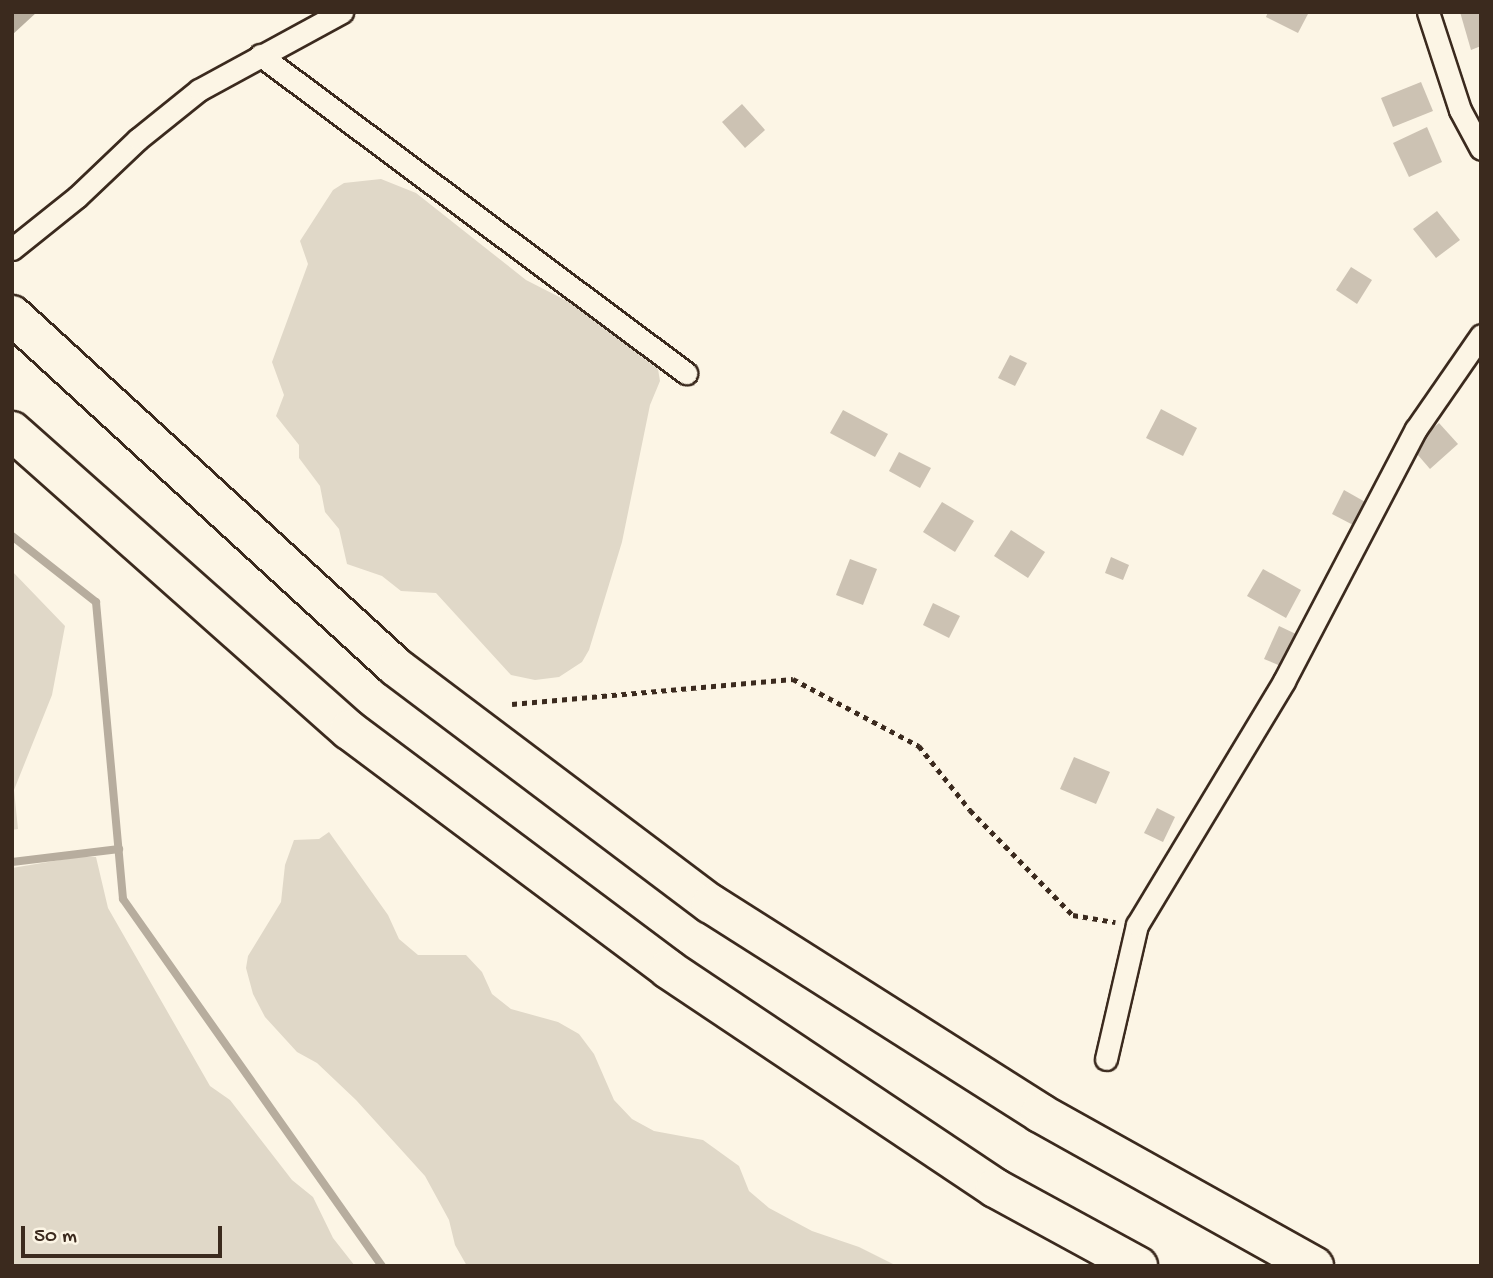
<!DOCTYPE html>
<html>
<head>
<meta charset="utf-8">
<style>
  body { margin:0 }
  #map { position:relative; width:1493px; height:1278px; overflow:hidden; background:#fcf5e5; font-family:"Gochi Hand",sans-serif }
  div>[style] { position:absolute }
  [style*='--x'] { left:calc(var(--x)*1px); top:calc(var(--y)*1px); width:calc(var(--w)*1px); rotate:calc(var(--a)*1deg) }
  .green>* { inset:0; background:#e0d8c8 }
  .water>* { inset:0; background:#b7ad9e }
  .stream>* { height:8px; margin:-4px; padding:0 4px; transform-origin:4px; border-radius:4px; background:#b7ad9e }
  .building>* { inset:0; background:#ccc2b3 }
  .path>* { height:4.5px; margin-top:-2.25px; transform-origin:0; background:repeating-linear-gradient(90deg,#3b2a1e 0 5px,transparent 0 10px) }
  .roads { filter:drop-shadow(2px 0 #3b2a1e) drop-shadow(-2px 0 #3b2a1e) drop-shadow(0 2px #3b2a1e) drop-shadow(0 -2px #3b2a1e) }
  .street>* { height:21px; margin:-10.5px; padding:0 10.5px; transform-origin:10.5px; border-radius:10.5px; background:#fcf5e5 }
  .highway>* { height:38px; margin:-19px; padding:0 19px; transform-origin:19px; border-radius:19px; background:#fcf5e5 }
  span { translate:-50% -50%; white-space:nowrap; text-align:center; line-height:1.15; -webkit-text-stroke:5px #fcf5e5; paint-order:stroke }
  .frame { position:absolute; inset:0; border:14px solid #3b2a1e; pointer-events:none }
  .scale { position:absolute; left:21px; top:1226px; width:201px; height:32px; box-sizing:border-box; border:4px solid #3b2a1e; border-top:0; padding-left:9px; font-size:21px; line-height:24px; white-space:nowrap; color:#3b2a1e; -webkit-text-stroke:5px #fcf5e5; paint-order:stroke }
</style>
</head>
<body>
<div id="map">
  <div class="green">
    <i style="clip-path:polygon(381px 179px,416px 193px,526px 280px,569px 302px,658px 369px,660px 381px,650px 405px,622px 542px,589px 650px,582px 662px,559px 677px,535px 680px,511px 675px,436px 593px,401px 591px,382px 576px,347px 564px,339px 529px,325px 512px,320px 486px,299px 458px,299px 445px,276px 416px,284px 395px,272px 362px,308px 264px,300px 241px,333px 190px,344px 183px)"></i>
    <i style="clip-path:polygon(12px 571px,65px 626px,52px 695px,14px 790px,18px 829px,12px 830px)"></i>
    <i style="clip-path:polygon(329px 832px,388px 915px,399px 939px,418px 955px,466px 955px,482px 972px,492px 994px,511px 1009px,558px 1022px,579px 1034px,594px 1054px,614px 1100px,632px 1119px,654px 1131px,703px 1140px,739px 1166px,749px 1191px,769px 1208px,812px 1231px,859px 1247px,897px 1266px,467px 1266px,455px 1245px,449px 1220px,425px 1176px,356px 1100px,317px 1063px,297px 1052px,265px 1017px,253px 994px,246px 968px,248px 956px,281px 902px,285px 865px,294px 840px,319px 839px)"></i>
    <i style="clip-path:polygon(78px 857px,96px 857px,108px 908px,210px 1086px,230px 1100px,292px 1180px,313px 1197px,333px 1238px,355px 1266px,12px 1266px,12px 868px)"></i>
  </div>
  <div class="water">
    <i style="clip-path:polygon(12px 12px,37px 12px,12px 35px)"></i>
  </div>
  <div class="stream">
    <i style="--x:12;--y:536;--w:107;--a:38.2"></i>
    <i style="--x:96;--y:602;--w:298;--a:84.8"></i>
    <i style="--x:123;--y:899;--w:449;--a:54.8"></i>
    <i style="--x:12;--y:862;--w:108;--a:-6.9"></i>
  </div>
  <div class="building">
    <i style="clip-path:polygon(1268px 12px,1309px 12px,1298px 33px,1266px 17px)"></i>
    <i style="clip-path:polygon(1460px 12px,1481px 12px,1481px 46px,1471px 50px)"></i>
    <i style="clip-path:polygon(1421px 82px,1433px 111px,1393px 127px,1381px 98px)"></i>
    <i style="clip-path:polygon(742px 104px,765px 130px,745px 148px,722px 122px)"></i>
    <i style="clip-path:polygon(1427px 127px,1442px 162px,1409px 177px,1393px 143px)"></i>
    <i style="clip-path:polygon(1437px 211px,1460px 240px,1436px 258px,1413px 229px)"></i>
    <i style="clip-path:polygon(1351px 267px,1372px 280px,1357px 304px,1336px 290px)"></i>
    <i style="clip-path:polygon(1010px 355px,1027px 363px,1015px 386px,998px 378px)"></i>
    <i style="clip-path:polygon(1161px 409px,1197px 428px,1183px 456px,1146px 438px)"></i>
    <i style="clip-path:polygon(843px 410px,888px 434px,875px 457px,830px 433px)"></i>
    <i style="clip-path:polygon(1439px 423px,1458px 444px,1430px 469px,1411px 447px)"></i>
    <i style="clip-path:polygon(899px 452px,931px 468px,920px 488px,889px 471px)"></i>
    <i style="clip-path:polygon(1344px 490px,1367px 503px,1355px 526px,1332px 514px)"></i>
    <i style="clip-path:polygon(942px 502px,974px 521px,955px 552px,923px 532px)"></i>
    <i style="clip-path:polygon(1011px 530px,1045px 552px,1028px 578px,994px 556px)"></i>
    <i style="clip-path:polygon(1111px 557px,1129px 565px,1123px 580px,1105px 573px)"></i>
    <i style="clip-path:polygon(850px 559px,877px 569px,863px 605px,836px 595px)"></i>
    <i style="clip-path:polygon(1263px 569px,1301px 590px,1286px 618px,1247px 596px)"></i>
    <i style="clip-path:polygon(933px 603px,960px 616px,949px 638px,923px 625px)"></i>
    <i style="clip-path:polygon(1279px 626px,1298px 635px,1283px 667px,1264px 659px)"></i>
    <i style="clip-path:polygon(1074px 757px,1110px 772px,1096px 804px,1060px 789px)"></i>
    <i style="clip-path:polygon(1157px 808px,1175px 817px,1163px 842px,1144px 833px)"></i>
  </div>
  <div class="path">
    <i style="--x:512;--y:704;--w:282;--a:-5.1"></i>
    <i style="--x:793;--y:679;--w:143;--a:28"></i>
    <i style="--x:919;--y:746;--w:82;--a:51.4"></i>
    <i style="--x:970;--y:810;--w:147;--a:45.6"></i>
    <i style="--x:1073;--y:915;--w:43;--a:9.5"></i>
  </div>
  <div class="roads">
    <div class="street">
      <i style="--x:1428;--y:12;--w:103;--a:71.9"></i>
      <i style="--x:1460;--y:110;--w:44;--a:61.7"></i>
      <i style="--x:260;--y:55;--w:532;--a:36.74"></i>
      <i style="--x:12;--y:249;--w:83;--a:-38.7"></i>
      <i style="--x:77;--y:197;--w:84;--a:-43.6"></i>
      <i style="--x:138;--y:139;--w:78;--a:-38.8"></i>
      <i style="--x:199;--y:90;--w:163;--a:-28.6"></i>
      <i style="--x:1106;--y:1059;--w:138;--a:-77"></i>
      <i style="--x:1137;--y:925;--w:285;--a:-58.9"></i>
      <i style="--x:1284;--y:681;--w:284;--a:-62.4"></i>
      <i style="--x:1416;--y:429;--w:114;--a:-55.3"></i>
    </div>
    <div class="highway">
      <i style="--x:12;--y:315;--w:521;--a:42.51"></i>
      <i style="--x:396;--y:667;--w:394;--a:37"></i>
      <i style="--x:711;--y:904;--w:390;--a:32.4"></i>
      <i style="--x:1040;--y:1113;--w:314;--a:29.2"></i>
      <i style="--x:12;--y:431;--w:451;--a:41.6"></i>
      <i style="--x:349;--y:730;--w:399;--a:36.8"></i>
      <i style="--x:668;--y:969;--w:394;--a:33.8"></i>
      <i style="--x:995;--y:1188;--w:163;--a:28.6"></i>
    </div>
  </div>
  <div class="frame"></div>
  <div class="scale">50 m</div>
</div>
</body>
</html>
